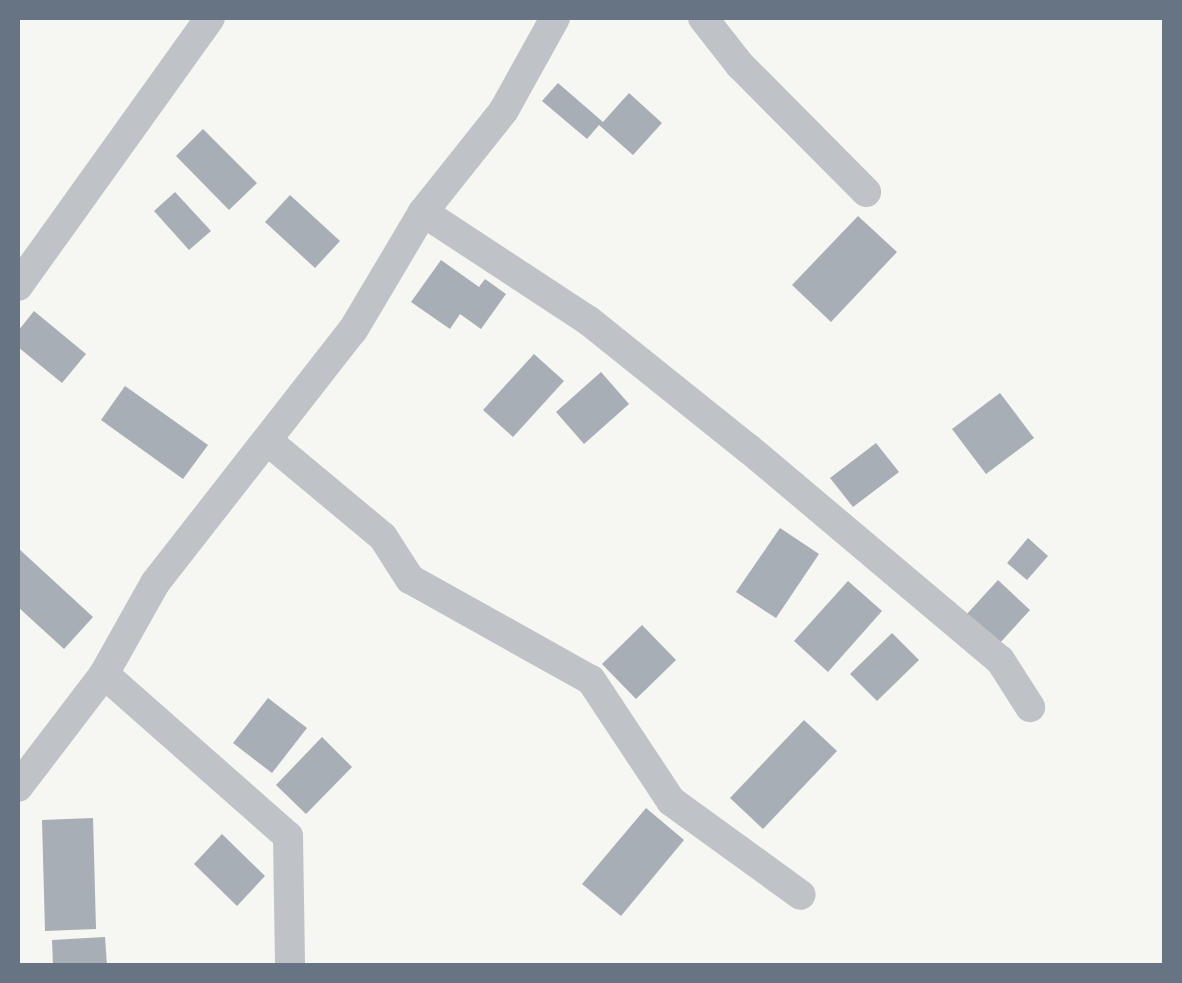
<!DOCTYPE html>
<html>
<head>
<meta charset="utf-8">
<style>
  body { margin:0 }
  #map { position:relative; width:1182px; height:983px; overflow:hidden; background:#f6f6f2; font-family:Lato,sans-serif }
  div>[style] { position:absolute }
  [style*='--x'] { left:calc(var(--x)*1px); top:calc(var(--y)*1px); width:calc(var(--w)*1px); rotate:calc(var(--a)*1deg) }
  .building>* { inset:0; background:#a8aeb5 }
  .minor>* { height:30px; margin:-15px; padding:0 15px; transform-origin:15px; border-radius:15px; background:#bfc2c6 }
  span { translate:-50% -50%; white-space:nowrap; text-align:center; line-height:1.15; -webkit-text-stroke:10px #fff; paint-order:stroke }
  .frame { position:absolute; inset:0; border:20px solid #667483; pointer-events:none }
</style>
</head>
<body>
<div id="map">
  <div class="building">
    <i style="clip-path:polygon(558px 83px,603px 122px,629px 93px,662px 123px,633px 155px,599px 125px,587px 139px,542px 101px)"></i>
    <i style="clip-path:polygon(203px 129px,257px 183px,229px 210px,176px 156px)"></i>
    <i style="clip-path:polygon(175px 192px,211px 231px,189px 250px,154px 211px)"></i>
    <i style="clip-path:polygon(290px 195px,340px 241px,315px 268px,265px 222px)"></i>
    <i style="clip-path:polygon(858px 216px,897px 252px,831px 322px,792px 285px)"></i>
    <i style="clip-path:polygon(441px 260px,479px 287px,485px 279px,506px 294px,481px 329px,460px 314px,450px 329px,411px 302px)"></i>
    <i style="clip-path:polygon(34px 311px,86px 354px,62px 383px,18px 347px,18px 331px)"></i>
    <i style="clip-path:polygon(534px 354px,564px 381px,513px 437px,483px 410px)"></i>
    <i style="clip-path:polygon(601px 372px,629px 404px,584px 444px,556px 412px)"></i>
    <i style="clip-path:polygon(125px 386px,208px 445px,183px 479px,101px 420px)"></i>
    <i style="clip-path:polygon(1000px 393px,1034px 438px,986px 474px,952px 429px)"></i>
    <i style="clip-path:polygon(876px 443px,899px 472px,853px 507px,830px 478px)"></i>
    <i style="clip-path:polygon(780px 528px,819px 554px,776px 618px,736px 592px)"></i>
    <i style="clip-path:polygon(1028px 538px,1048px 556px,1027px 580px,1007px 563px)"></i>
    <i style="clip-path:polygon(18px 548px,93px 617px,64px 649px,18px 607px)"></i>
    <i style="clip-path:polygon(998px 580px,1030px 610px,998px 645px,966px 615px)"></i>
    <i style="clip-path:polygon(848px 581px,882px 611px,828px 672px,794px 641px)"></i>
    <i style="clip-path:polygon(642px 625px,676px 660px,636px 699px,602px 664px)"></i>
    <i style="clip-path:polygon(892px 633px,919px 660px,877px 701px,850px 674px)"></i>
    <i style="clip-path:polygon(268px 698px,307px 728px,272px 773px,233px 743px)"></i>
    <i style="clip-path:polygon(804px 720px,837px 751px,763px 829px,730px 798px)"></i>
    <i style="clip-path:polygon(322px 737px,352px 767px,306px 814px,276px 785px)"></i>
    <i style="clip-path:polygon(646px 808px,684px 840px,621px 916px,582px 884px)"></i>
    <i style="clip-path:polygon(93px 818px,96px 929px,45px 931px,42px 820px)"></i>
    <i style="clip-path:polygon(222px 834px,265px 876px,237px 906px,194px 864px)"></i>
    <i style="clip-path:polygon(105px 937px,107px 966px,53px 966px,52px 940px)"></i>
  </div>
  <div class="minor">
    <i style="--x:703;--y:18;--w:60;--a:51.8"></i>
    <i style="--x:740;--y:65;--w:179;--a:45.2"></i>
    <i style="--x:423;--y:212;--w:199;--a:33.3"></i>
    <i style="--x:589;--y:321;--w:205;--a:38.7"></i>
    <i style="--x:749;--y:449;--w:328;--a:40.1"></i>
    <i style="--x:1000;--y:660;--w:56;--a:57.4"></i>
    <i style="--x:18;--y:286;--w:330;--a:-54.4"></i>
    <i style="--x:269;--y:442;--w:148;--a:39.8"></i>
    <i style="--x:383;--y:537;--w:50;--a:57.3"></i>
    <i style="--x:410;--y:579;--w:207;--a:29.2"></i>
    <i style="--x:591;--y:680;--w:145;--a:56.5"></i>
    <i style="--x:671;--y:801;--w:160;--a:35.9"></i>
    <i style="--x:104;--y:674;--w:245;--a:41.4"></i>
    <i style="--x:288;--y:836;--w:130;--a:89.1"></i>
    <i style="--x:18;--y:787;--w:142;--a:-52.7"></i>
    <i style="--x:104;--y:674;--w:104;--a:-60.7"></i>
    <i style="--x:155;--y:583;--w:321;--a:-52"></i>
    <i style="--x:353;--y:330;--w:137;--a:-59.3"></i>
    <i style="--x:423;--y:212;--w:130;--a:-51.5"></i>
    <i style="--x:504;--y:110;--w:105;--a:-61"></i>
  </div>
  <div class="frame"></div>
</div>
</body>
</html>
